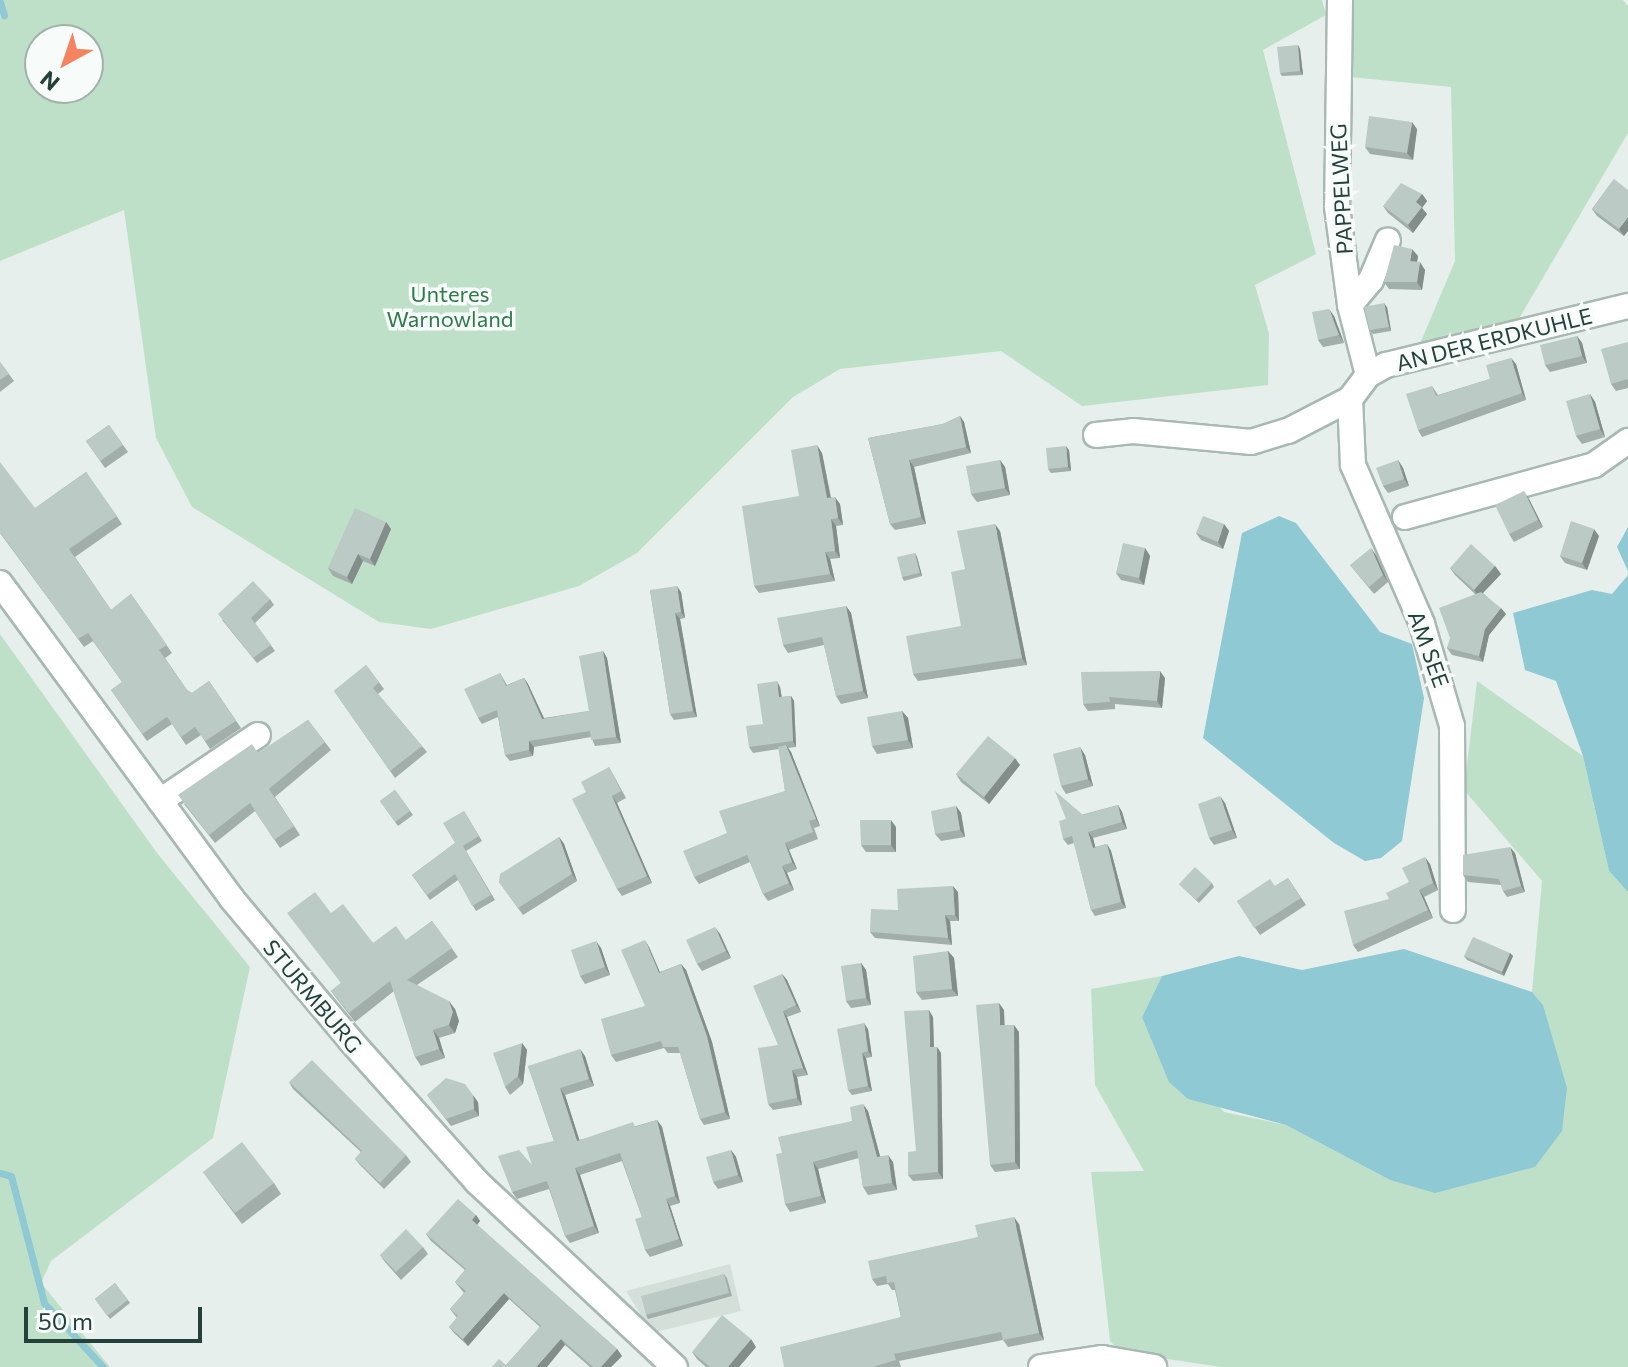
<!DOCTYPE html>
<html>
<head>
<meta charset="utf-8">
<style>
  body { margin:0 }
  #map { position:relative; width:1628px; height:1367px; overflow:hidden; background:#e6efeb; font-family:Commissioner,sans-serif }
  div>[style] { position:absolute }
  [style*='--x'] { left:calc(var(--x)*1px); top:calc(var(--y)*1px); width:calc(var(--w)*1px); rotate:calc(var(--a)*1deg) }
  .built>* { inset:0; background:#d4dfda }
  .green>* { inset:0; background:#bfe0c8 }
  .water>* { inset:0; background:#8ec9d4 }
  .stream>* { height:7px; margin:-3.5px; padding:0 3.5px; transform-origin:3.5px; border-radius:3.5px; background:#8ec9d4 }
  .roads { filter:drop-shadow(2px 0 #a8b8b2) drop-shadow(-2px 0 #a8b8b2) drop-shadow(0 2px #a8b8b2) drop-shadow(0 -2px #a8b8b2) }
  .minor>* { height:24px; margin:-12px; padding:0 12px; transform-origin:12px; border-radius:12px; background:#fff }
  .wall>* { inset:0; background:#a1aea9 }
  .shaded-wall>* { inset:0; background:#838d89 }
  .building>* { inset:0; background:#bbcac4 }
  span { translate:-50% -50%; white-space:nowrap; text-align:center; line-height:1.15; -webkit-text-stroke:7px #f7fbf9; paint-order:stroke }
  .street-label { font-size:22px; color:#24423a }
  .park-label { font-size:22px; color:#2d7a4b }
  .north { position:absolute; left:24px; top:24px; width:80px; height:80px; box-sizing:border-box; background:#f7fbf9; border:2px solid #a3b1ad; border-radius:50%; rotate:220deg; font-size:22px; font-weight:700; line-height:32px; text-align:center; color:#24423a }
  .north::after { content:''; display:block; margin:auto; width:28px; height:36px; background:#f4845f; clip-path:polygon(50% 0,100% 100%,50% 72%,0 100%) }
  .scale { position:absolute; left:24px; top:1307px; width:178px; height:36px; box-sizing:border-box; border:4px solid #24423a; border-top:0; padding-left:10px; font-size:24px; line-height:28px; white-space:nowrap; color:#24423a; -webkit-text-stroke:6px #f7fbf9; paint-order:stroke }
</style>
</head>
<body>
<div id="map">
  <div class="built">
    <i style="clip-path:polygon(730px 1264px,741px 1311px,652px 1333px,626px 1291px)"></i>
  </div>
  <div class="green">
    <i style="clip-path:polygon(evenodd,0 0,1322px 0,1326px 15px,1263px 50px,1316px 254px,1255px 285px,1269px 334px,1268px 385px,1082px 406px,1001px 351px,840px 369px,793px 397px,637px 553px,579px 586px,431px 629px,379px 622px,192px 507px,156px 438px,124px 210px,0 261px,0 0,40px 40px,88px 40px,88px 88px,40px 88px,40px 40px)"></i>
    <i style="clip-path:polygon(1351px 0,1623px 0,1628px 6px,1628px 133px,1517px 322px,1419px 346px,1455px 261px,1451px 87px,1350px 77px)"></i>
    <i style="clip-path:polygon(0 634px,157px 853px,250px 967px,213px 1138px,51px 1261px,41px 1283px,110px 1367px,0 1367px)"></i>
    <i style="clip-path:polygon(1477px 681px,1583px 756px,1609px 871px,1628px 892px,1628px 1367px,1221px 1367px,1121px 1352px,1110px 1341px,1091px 1172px,1144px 1171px,1095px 1085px,1091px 989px,1162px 976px,1142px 1017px,1224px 1112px,1286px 1125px,1390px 1180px,1543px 1005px,1532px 992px,1542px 881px,1464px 790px)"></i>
  </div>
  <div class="water">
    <i style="clip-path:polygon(1279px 516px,1296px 523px,1380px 632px,1412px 644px,1424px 698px,1402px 841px,1381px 858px,1365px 861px,1334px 843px,1203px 738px,1242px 533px)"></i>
    <i style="clip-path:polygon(1628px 527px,1628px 571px,1617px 547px)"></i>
    <i style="clip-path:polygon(1628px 575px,1628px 892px,1609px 871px,1583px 756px,1556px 681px,1525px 670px,1513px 613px,1592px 590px,1612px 594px)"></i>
    <i style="clip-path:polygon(1404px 949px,1532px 992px,1543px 1005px,1567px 1088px,1562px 1131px,1535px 1167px,1435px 1193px,1390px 1180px,1286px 1125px,1188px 1099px,1169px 1082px,1142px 1017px,1162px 976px,1239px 956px,1302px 970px)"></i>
  </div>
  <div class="stream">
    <i style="--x:0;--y:2;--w:14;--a:73"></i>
    <i style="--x:0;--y:1173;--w:11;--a:15"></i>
    <i style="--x:11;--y:1176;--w:131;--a:75.4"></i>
    <i style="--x:44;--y:1303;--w:87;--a:47.3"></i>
  </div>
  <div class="roads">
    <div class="minor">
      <i style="--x:1340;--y:0;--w:207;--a:90.8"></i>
      <i style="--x:1337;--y:207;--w:99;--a:82.4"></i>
      <i style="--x:1350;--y:305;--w:72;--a:75.6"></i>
      <i style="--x:1350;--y:305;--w:33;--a:-50"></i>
      <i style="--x:1371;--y:280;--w:43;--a:-67"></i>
      <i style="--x:1350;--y:399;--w:66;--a:87.4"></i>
      <i style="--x:1353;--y:465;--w:173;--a:66.5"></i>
      <i style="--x:1422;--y:624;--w:106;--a:73.6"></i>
      <i style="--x:1452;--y:726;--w:184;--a:89.7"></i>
      <i style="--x:1096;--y:435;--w:37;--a:-6"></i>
      <i style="--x:1133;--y:431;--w:119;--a:5.3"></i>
      <i style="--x:1251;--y:442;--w:39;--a:-17"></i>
      <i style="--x:1288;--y:431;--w:70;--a:-27.3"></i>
      <i style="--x:1350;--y:399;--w:30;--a:-53"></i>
      <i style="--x:1368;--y:375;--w:21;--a:-29"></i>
      <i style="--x:1386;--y:365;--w:249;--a:-13.7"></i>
      <i style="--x:1405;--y:517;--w:196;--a:-15.4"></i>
      <i style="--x:1594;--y:465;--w:42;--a:-35.2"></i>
      <i style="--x:0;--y:583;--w:392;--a:53.7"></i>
      <i style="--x:232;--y:899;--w:185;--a:50"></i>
      <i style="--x:351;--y:1041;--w:189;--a:48.2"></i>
      <i style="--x:477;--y:1182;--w:271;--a:43.1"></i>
      <i style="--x:160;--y:801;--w:118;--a:-34"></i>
      <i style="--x:1041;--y:1367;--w:62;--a:-8.4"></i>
      <i style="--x:1102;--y:1358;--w:53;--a:9.8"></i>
    </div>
  </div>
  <div class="wall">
    <i style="clip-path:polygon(1298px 45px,1300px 49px,1303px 75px,1282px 76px,1280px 73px)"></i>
    <i style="clip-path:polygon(1417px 129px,1413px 160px,1370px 154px,1365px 147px)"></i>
    <i style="clip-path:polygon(1614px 179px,1624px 236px,1597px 216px,1592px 209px)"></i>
    <i style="clip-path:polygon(1422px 194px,1427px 201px,1422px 208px,1427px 214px,1413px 233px,1388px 213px,1383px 206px)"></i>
    <i style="clip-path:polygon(1418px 256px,1417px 262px,1425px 270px,1422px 290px,1389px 289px,1384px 282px)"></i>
    <i style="clip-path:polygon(1387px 307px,1391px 331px,1373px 334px,1370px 330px)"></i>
    <i style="clip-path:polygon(1334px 316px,1344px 343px,1323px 347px,1318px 340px)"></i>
    <i style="clip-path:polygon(1577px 336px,1582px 343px,1587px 363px,1550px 372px,1545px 365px)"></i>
    <i style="clip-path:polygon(1628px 342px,1628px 388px,1616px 391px,1611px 384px)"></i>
    <i style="clip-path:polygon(0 362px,14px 381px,0 392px)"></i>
    <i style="clip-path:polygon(1516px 364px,1526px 400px,1422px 437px,1418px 430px,1432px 386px,1438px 395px,1490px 379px)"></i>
    <i style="clip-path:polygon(1590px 394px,1595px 402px,1605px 437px,1582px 444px,1576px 436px)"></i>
    <i style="clip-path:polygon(960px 416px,964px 422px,971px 453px,914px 467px,926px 524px,895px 530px,890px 524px,868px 438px,943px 424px)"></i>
    <i style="clip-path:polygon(109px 425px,128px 452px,105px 468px,86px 441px)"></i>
    <i style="clip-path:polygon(1069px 450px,1071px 471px,1051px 473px,1048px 469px)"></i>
    <i style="clip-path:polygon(822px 453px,831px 497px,840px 504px,843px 525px,836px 526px,840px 558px,830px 559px,835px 581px,759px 593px,754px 586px)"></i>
    <i style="clip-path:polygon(1000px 460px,1005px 467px,1010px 495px,977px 502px,971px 494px)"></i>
    <i style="clip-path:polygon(1398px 460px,1403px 468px,1409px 486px,1388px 493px,1383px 486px)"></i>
    <i style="clip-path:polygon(86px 472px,122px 524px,75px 557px,111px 610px,131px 594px,172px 653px,165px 658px,187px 690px,192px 693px,209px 681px,241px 728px,210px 749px,201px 735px,186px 745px,172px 724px,147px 741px,111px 690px,122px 682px,93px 641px,84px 647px,0 533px)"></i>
    <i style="clip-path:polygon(1529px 499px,1543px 527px,1514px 542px,1509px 534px)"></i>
    <i style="clip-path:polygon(386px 522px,391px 529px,375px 566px,363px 561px,352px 584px,333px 576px,328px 568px)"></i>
    <i style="clip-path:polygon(1224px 524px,1229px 531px,1223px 549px,1201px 540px,1196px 533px)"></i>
    <i style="clip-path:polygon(1000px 531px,1027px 665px,918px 681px,913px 674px,961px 626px,965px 569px)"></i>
    <i style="clip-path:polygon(1599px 536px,1587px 570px,1565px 563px,1560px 556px)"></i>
    <i style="clip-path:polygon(1145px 548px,1150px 556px,1144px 585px,1121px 580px,1116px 573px)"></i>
    <i style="clip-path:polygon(915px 553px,917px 557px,922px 576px,904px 581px,902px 577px)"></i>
    <i style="clip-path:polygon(1376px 555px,1388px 582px,1374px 594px,1350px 565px)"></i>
    <i style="clip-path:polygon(1495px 566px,1501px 574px,1483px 593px,1506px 614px,1489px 635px,1483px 662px,1452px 655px,1447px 648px,1475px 594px,1455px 575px,1450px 568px)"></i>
    <i style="clip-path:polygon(650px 590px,681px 592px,685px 618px,680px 619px,697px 717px,674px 720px,670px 714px)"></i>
    <i style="clip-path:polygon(270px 599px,274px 605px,255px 623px,275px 651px,257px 663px,222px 620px)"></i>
    <i style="clip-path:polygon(846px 606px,851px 613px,868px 698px,841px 704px,836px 696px,824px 645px,788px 653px,783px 645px)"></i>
    <i style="clip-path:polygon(603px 651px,607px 658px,621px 743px,595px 746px,591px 737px,534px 747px,533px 756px,510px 761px,505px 755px,498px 717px,482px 724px,478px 718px,500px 673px,507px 685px,524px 678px,528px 684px,544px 718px,589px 711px)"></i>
    <i style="clip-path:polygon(366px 665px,384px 689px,378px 694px,427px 752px,395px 778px,334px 691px)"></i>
    <i style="clip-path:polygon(1165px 678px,1162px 708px,1115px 704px,1115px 709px,1088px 711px,1083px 704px)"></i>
    <i style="clip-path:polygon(780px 687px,782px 697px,791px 696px,794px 701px,796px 747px,788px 748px,791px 752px,820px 826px,814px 828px,818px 839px,789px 850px,797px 869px,787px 873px,794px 890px,768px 901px,763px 894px,750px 862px,699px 884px,694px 877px,727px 833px,785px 791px,779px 749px,753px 753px,749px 747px,763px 724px)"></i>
    <i style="clip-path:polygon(902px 711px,908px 718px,913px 748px,877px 754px,872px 746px)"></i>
    <i style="clip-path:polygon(308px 720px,331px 750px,275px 797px,300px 835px,280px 848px,255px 811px,215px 843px,184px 804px)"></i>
    <i style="clip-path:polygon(1085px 755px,1093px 786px,1066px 794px,1061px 786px)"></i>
    <i style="clip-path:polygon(1020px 765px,989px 804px,961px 782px,956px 774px)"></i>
    <i style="clip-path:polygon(609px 767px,626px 798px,617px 803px,652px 883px,622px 896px,617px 889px,586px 792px)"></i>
    <i style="clip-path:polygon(395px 790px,413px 815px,398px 826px,380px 801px)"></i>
    <i style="clip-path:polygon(1225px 803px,1237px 838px,1214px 845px,1209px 838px)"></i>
    <i style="clip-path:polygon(1118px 805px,1122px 812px,1127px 829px,1093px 838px,1095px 847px,1107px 844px,1111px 851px,1126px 908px,1095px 916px,1091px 910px,1074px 843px,1068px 845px,1063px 839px,1066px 819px)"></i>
    <i style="clip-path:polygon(956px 806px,961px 813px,965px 837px,941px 841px,935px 834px)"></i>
    <i style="clip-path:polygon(464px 811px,482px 841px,466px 851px,495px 900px,476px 911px,458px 880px,430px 900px,412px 875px,455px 843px)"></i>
    <i style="clip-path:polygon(896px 827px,896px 852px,866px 852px,861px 845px)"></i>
    <i style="clip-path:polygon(559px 837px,564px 844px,577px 881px,523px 915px,499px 882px)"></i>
    <i style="clip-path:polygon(1515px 853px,1525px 892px,1507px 897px,1503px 891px,1501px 885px,1468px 882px,1463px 875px)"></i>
    <i style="clip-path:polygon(1430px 864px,1438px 890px,1424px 897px,1433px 918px,1358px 952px,1353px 945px,1389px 899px)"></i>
    <i style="clip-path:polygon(1288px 878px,1306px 905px,1260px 935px,1237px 901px,1275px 886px)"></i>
    <i style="clip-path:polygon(1212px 883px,1214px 887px,1199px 903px,1179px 884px)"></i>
    <i style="clip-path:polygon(958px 892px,959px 921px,950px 921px,952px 945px,875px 938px,870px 932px,898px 910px)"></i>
    <i style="clip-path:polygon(331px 913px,373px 943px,406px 940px,432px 921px,458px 957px,417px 985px,455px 1009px,459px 1021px,455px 1033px,439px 1038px,445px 1058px,421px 1066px,415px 1057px,394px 991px,355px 1022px,337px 999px,331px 991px,341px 983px)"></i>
    <i style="clip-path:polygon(720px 934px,731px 958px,702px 971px,697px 964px)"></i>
    <i style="clip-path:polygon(649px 947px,660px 972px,681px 964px,686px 970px,712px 1042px,730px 1119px,704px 1125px,700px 1119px,680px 1053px,668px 1053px,664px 1048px,616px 1062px,611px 1055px,645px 1006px)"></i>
    <i style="clip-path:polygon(601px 948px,610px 975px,585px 984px,580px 976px)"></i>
    <i style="clip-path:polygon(948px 951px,954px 958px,958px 996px,922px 1000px,916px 992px)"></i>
    <i style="clip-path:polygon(1510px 953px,1513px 956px,1504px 976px,1467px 960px,1464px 956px)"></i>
    <i style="clip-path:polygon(861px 963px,866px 970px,871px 1005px,851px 1008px,846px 1001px)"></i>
    <i style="clip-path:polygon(782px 974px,787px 980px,801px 1012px,787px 1017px,808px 1075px,797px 1077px,802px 1105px,773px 1110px,768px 1104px,778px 1045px)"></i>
    <i style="clip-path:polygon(1004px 1010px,1004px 1025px,1019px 1032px,1020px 1169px,995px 1172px,990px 1165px)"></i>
    <i style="clip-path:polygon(933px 1017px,934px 1047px,937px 1047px,941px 1053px,943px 1179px,913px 1181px,908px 1175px,916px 1151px)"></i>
    <i style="clip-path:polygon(868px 1029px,872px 1057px,866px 1058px,872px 1091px,852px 1095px,848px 1090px)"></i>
    <i style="clip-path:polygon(522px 1043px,527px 1050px,523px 1084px,510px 1095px,505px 1087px)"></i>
    <i style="clip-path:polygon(585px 1056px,594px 1086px,565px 1095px,579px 1140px,636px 1126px,657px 1120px,662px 1127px,680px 1203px,670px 1206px,683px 1246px,650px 1257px,645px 1250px,642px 1217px,622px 1161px,580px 1175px,599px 1233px,570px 1243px,565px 1236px,549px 1189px,517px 1199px,512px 1192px,554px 1141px,528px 1066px)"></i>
    <i style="clip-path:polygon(289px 1082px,406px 1155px,411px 1162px,384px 1189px,360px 1165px,355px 1159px,361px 1152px,293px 1089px)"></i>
    <i style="clip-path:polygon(427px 1095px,478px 1102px,479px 1116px,451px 1126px)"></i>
    <i style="clip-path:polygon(868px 1111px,880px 1156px,893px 1162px,897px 1190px,868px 1195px,863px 1187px,859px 1158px,818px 1169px,826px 1203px,790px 1212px,785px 1204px,782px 1153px,852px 1121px)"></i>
    <i style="clip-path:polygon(731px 1150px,736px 1157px,743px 1182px,718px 1189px,713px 1182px)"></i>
    <i style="clip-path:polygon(203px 1172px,274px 1183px,281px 1194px,242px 1224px)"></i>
    <i style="clip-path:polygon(476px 1215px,480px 1221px,477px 1225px,617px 1349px,622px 1356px,611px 1367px,590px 1367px,565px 1345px,506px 1365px,540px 1327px,509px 1299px,468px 1346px,454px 1333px,449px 1327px,457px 1318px,450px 1309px,464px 1293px,455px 1282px,465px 1270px,431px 1241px,426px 1234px)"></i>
    <i style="clip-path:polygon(1019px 1224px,1044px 1340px,1008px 1347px,1003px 1340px,899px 1361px,901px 1367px,784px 1367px,901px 1317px,895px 1290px,892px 1290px,888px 1284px,877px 1286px,872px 1279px,978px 1237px)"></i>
    <i style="clip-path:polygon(423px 1247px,428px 1254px,401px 1280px,385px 1262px,380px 1255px)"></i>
    <i style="clip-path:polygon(724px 1274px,727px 1278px,732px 1296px,648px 1319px,646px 1315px)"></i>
    <i style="clip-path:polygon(115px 1283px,130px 1303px,110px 1319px,95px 1299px)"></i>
    <i style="clip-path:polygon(756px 1347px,739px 1367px,706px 1367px,697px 1359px,692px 1352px)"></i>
  </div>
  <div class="shaded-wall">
    <i style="clip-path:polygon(1298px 45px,1300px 49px,1303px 75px,1300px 71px)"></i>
    <i style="clip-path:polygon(1412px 122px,1417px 129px,1413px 160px,1407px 153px)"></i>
    <i style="clip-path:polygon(1422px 194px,1427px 201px,1422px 208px,1427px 214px,1413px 233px,1408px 225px,1416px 202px)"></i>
    <i style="clip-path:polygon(1628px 217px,1628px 231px,1624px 236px,1619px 229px)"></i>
    <i style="clip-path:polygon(1412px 249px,1418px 256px,1416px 268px,1410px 261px)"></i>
    <i style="clip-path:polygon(1420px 262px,1425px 270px,1422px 290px,1417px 282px)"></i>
    <i style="clip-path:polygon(1384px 303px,1387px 307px,1391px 331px,1389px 327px)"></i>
    <i style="clip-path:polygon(1329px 309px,1334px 316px,1344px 343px,1339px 335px)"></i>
    <i style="clip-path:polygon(1577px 336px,1582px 343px,1587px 363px,1582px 356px)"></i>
    <i style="clip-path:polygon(1511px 358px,1516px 364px,1526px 400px,1522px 393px)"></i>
    <i style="clip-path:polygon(1590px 394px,1595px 402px,1605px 437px,1600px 429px)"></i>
    <i style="clip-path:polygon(960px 416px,964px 422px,971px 453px,966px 447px)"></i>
    <i style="clip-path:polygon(817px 445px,822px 453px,832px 505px,827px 498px)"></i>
    <i style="clip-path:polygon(1066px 446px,1069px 450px,1071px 471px,1068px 467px)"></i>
    <i style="clip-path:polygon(909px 460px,914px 467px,926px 524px,921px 517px)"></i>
    <i style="clip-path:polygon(1000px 460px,1005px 467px,1010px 495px,1005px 488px)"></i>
    <i style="clip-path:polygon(1398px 460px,1403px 468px,1409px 486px,1404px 479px)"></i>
    <i style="clip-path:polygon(1524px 491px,1529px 499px,1543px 527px,1538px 520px)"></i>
    <i style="clip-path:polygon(835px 497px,840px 504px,843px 525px,838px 518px)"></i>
    <i style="clip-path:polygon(831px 519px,836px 526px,840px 558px,835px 551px)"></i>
    <i style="clip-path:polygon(386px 522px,391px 529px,375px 566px,370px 559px)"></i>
    <i style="clip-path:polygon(995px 524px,1000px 531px,1027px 665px,1022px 658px)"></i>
    <i style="clip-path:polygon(1224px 524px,1229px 531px,1223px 549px,1218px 542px)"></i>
    <i style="clip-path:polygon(1594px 529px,1599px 536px,1587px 570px,1582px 563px)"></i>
    <i style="clip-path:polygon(1145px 548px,1150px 556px,1144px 585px,1139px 578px)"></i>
    <i style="clip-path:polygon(1371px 548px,1376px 555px,1388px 582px,1383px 575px)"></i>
    <i style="clip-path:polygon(825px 552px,830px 559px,835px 581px,830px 574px)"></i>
    <i style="clip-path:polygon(915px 553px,917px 557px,922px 576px,920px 573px)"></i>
    <i style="clip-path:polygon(358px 554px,363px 561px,352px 584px,347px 577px)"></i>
    <i style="clip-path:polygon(1495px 566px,1501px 574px,1479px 597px,1474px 590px)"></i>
    <i style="clip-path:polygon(677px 586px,681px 592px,685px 618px,681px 612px)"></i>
    <i style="clip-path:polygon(846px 606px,851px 613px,868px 698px,863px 691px)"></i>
    <i style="clip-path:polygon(1501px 608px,1506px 614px,1489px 635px,1483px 662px,1479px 656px,1485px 629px)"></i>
    <i style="clip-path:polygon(675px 613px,680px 619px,697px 717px,693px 711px)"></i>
    <i style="clip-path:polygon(603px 651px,607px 658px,621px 743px,616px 737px)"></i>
    <i style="clip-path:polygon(1160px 671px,1165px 678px,1162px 708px,1157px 701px)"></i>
    <i style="clip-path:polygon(524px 678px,528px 684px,547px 725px,542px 719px)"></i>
    <i style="clip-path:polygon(777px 681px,780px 687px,782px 703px,779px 697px)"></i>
    <i style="clip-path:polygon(791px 696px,794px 701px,796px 747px,793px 741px)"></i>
    <i style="clip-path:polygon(902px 711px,908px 718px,913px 748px,908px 740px)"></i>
    <i style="clip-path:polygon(529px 741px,534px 747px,533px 756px,529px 750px)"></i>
    <i style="clip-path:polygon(786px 745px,791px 752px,820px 826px,816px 819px)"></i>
    <i style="clip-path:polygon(1080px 747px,1085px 755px,1093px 786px,1088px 779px)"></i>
    <i style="clip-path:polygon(1015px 758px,1020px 765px,989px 804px,984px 797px)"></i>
    <i style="clip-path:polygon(612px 796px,617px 803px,652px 883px,647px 876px)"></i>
    <i style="clip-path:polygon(1220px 796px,1225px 803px,1237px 838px,1232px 830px)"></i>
    <i style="clip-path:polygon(1118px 805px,1122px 812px,1127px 829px,1122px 822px)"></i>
    <i style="clip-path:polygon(956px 806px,961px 813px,965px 837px,960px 830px)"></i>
    <i style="clip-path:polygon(891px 820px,896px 827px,896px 852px,891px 845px)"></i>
    <i style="clip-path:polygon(1088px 832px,1093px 838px,1097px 854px,1093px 848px)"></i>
    <i style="clip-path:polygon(559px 837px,564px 844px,577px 881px,572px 874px)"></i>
    <i style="clip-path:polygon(785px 843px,789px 850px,797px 869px,792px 862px)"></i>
    <i style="clip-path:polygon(1107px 844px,1111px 851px,1126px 908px,1121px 902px)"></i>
    <i style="clip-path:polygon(1510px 847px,1515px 853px,1525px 892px,1521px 886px)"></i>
    <i style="clip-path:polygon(1425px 857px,1430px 864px,1438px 890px,1433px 883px)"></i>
    <i style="clip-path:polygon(782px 866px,787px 873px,794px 890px,789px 883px)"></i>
    <i style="clip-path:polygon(953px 886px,958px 892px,959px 921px,955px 915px)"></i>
    <i style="clip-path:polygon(1419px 890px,1424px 897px,1433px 918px,1428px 910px)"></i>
    <i style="clip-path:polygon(945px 915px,950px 921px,952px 945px,948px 938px)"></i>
    <i style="clip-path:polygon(715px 927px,720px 934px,731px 958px,726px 951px)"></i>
    <i style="clip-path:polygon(645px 940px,649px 947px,663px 980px,659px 973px)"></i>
    <i style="clip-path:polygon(596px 941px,601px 948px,610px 975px,605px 967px)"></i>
    <i style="clip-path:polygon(948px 951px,954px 958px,958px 996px,952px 989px)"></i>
    <i style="clip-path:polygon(1510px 953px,1513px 956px,1504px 976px,1502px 972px)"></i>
    <i style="clip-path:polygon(861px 963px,866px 970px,871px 1005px,866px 998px)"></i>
    <i style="clip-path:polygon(681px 964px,686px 970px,712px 1042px,730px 1119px,725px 1112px)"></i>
    <i style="clip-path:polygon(782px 974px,787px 980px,801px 1012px,796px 1005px)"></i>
    <i style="clip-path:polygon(449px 1001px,455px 1009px,459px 1021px,455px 1033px,449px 1025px)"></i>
    <i style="clip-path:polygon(999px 1003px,1004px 1010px,1005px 1032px,1000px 1025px)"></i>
    <i style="clip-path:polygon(929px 1010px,933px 1017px,934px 1054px,930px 1047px)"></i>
    <i style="clip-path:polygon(783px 1011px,787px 1017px,808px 1075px,803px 1068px)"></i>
    <i style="clip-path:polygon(864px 1023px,868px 1029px,872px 1057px,868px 1051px)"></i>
    <i style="clip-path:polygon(1014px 1025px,1019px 1032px,1020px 1169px,1015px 1162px)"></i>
    <i style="clip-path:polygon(433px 1030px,439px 1038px,445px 1058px,439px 1049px)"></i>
    <i style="clip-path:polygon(522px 1043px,527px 1050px,523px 1084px,518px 1076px)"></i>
    <i style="clip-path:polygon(937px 1047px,941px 1053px,943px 1179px,938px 1172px)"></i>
    <i style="clip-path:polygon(580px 1049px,585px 1056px,594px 1086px,589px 1079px)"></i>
    <i style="clip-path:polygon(862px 1053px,866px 1058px,872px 1091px,868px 1086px)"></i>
    <i style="clip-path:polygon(792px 1070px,797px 1077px,802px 1105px,797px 1098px)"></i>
    <i style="clip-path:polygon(560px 1088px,565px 1095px,582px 1148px,577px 1141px)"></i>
    <i style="clip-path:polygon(473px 1095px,478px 1102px,479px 1116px,474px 1109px)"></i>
    <i style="clip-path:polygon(863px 1104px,868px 1111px,882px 1164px,877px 1157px)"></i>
    <i style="clip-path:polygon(657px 1120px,662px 1127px,680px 1203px,675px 1196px)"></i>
    <i style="clip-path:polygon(731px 1150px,736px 1157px,743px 1182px,738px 1175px)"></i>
    <i style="clip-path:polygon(888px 1155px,893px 1162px,897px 1190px,892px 1183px)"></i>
    <i style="clip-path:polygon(813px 1162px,818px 1169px,826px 1203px,821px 1196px)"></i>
    <i style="clip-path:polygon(575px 1168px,580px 1175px,599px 1233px,594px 1226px)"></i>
    <i style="clip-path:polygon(666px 1199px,670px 1206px,683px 1246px,679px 1239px)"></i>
    <i style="clip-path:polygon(476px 1215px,480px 1221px,476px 1226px,472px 1220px)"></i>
    <i style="clip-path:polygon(1014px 1217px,1019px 1224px,1044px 1340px,1039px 1333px)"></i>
    <i style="clip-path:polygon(504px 1293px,509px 1299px,468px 1346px,463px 1339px)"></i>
    <i style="clip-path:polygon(561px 1339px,565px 1345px,547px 1367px,536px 1367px)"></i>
    <i style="clip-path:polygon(751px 1339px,756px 1347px,739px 1367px,728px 1367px)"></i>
    <i style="clip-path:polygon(617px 1349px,622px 1356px,611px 1367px,601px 1367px)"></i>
  </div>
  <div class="building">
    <i style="clip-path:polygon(1298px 45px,1300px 71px,1280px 73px,1277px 47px)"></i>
    <i style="clip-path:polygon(1369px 116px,1412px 122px,1407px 153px,1365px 147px)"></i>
    <i style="clip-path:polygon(1614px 179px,1628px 190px,1628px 217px,1619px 229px,1592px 209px)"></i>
    <i style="clip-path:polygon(1401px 183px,1422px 194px,1416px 202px,1422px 207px,1408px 225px,1383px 206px)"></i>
    <i style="clip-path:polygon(1394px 245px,1412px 249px,1410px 261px,1420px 262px,1417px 282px,1384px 282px)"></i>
    <i style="clip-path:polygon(1384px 303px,1389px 327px,1370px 330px,1364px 307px)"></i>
    <i style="clip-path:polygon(1329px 309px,1339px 335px,1318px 340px,1312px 312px)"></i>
    <i style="clip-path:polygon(1577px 336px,1582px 356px,1545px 365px,1540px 345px)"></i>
    <i style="clip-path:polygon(1628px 342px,1628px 379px,1611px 384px,1601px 349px)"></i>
    <i style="clip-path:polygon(1511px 358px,1522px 393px,1418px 430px,1406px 394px,1432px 386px,1436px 396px,1490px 379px,1486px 365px)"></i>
    <i style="clip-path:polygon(0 362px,9px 374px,0 380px)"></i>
    <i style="clip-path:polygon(1590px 394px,1600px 429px,1576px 436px,1566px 401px)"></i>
    <i style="clip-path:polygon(960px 416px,966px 447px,909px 460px,921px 517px,890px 524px,868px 438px,943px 424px)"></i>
    <i style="clip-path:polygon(109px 425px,123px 445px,100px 461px,86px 441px)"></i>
    <i style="clip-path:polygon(817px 445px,827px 498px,835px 497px,838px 518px,831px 519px,835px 551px,825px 552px,830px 574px,754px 586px,742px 506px,799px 496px,791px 450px)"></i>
    <i style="clip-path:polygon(1066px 446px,1068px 467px,1048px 469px,1046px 448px)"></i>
    <i style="clip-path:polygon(1000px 460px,1005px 488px,971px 494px,966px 466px)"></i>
    <i style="clip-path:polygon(1398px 460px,1404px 479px,1383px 486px,1376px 468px)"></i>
    <i style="clip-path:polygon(0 462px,35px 508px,86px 472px,117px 516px,69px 549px,111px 610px,131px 594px,167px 645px,159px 650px,187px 690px,192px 693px,209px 681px,236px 721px,205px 741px,195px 727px,181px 737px,167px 717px,142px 734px,111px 690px,122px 682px,88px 633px,78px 639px,0 532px)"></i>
    <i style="clip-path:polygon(1524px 491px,1538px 520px,1509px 534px,1495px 505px)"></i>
    <i style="clip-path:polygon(355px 508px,386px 522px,370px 559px,358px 554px,347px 577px,328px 568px)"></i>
    <i style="clip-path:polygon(1203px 516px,1224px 524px,1218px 542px,1196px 533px)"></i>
    <i style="clip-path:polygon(1571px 521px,1594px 529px,1582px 563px,1560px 556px)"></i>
    <i style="clip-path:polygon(995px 524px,1022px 658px,913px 674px,906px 636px,961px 626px,951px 572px,965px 569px,957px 531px)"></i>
    <i style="clip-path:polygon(1123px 543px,1145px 548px,1139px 578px,1116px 573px)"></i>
    <i style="clip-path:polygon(1471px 544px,1495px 566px,1474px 590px,1450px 568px)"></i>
    <i style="clip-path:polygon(1371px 548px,1383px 575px,1369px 587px,1350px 565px)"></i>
    <i style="clip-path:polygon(915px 553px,920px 573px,902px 577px,897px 557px)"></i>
    <i style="clip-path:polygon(253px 581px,270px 599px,251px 618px,271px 645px,253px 658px,218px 614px)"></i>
    <i style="clip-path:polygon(677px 586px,681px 612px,675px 613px,693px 711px,670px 714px,650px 590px)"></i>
    <i style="clip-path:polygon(1481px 592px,1501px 608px,1485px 629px,1479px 656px,1447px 648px,1450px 638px,1439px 608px)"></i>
    <i style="clip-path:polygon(846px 606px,863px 691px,836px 696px,822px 637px,783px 645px,777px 618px)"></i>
    <i style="clip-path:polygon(603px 651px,616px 737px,591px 740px,590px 731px,529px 741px,529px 750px,505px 755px,497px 710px,478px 718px,464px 689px,500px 673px,506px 686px,524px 678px,542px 719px,589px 711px,579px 656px)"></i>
    <i style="clip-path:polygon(366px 665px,379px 682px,373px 688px,422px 746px,390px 771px,334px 691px)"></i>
    <i style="clip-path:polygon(1160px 671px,1157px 701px,1109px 697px,1110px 702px,1083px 704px,1081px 672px)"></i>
    <i style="clip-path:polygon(777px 681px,779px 697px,791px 696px,793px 741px,749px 747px,746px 726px,763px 724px,757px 684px)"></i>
    <i style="clip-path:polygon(902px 711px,908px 740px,872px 746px,867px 717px)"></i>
    <i style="clip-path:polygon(308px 720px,325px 742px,269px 789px,294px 826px,274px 840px,250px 803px,209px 835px,178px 795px,252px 744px,258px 753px)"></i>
    <i style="clip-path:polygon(988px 736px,1015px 758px,984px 797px,956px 774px)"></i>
    <i style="clip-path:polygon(786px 745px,816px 819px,809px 821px,813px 832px,785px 843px,792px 862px,782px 866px,789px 883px,763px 894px,747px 855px,694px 877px,683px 851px,727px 833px,719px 811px,785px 791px,778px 747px)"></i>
    <i style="clip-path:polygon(1080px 747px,1088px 779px,1061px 786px,1053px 754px)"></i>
    <i style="clip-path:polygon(609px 767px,621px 791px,612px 796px,647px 876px,617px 889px,572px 799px,586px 792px,581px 782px)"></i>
    <i style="clip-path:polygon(395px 790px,410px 811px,395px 822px,380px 801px)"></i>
    <i style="clip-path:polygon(1055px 791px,1083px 815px,1118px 805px,1122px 822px,1088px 832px,1093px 848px,1107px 844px,1121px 902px,1091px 910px,1072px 836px,1063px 839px,1059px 821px,1066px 819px)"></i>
    <i style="clip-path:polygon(1220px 796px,1232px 830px,1209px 838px,1198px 804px)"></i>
    <i style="clip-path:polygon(956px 806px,960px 830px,935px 834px,931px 811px)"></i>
    <i style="clip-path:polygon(464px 811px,479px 836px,463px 846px,491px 895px,472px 906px,455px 874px,427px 895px,412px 875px,455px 843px,443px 823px)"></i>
    <i style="clip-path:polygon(860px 820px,891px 820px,891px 845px,861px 845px)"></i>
    <i style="clip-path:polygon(559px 837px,572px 874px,518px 908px,499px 882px,500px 874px)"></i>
    <i style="clip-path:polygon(1510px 847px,1521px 886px,1503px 891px,1499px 879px,1463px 875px,1463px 855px)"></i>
    <i style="clip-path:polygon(1425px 857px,1433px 883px,1419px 890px,1428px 910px,1353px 945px,1344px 911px,1389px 899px,1386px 893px,1409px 882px,1402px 868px)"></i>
    <i style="clip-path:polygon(1195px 867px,1212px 883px,1196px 900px,1179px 884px)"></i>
    <i style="clip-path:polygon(1288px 878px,1301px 898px,1254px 928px,1237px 901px,1270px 879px,1275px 886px)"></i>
    <i style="clip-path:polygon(953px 886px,955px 915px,945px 915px,948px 938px,870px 932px,871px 909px,898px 910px,897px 889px)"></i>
    <i style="clip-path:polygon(315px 892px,331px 913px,343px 904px,373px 943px,396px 926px,406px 940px,432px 921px,452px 948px,407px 980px,449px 1001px,453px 1012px,449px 1025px,433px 1030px,439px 1049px,415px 1057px,390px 981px,349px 1013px,331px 991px,341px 983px,287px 913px)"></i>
    <i style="clip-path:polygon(715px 927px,726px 951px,697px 964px,686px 940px)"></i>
    <i style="clip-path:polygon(1473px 937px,1510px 953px,1502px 972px,1464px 956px)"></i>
    <i style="clip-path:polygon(645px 940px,659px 973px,681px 964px,707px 1036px,725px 1112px,700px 1119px,678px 1047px,663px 1047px,661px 1041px,611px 1055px,601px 1019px,645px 1006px,621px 950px)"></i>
    <i style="clip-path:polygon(596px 941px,605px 967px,580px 976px,571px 950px)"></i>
    <i style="clip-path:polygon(948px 951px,952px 989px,916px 992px,913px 956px)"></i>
    <i style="clip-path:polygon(861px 963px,866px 998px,846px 1001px,841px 966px)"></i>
    <i style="clip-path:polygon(782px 974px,796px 1005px,783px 1011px,803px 1068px,792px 1070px,797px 1098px,768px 1104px,758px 1048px,778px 1045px,753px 986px)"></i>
    <i style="clip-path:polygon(999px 1003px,1000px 1025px,1014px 1025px,1015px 1162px,990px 1165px,976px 1005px)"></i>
    <i style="clip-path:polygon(929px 1010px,930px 1047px,937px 1047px,938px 1172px,908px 1175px,908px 1152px,916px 1151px,904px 1011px)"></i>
    <i style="clip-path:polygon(864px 1023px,868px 1051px,862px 1053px,868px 1086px,848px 1090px,837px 1029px)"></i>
    <i style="clip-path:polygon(522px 1043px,518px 1076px,505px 1087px,493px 1053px)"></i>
    <i style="clip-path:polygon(580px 1049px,589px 1079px,560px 1088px,577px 1141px,633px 1122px,635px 1127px,657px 1120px,675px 1196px,666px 1199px,679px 1239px,645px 1250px,635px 1219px,642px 1217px,620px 1153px,575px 1168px,594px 1226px,565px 1236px,547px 1181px,512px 1192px,498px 1156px,519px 1150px,532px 1165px,526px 1147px,554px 1141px,528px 1066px)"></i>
    <i style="clip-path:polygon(312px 1060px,406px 1155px,380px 1183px,355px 1159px,362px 1151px,289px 1082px)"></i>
    <i style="clip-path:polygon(446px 1078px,465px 1084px,473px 1095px,474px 1109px,446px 1119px,427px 1095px)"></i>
    <i style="clip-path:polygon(863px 1104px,877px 1157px,888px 1155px,892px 1183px,863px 1187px,857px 1150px,813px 1162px,821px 1196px,785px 1204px,776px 1154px,782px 1153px,778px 1137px,852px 1121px,850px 1107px)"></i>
    <i style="clip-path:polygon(242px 1142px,274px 1183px,235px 1213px,203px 1172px)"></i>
    <i style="clip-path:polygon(731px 1150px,738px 1175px,713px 1182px,706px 1157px)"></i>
    <i style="clip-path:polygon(458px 1199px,476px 1215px,472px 1220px,617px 1349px,601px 1367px,593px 1367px,561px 1339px,536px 1367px,492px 1367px,499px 1359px,506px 1365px,541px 1326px,504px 1293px,463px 1339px,449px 1327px,458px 1316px,450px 1309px,466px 1291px,455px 1282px,466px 1269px,426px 1234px)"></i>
    <i style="clip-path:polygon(1014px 1217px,1039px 1333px,1003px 1340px,1001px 1332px,894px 1354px,896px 1360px,873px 1367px,784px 1367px,780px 1347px,901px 1317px,894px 1282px,887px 1283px,886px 1276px,872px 1279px,868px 1261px,978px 1237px,975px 1225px)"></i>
    <i style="clip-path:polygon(406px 1229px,423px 1247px,396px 1272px,380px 1255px)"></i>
    <i style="clip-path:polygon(724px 1274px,729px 1293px,646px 1315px,641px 1296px)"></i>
    <i style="clip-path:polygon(115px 1283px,128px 1300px,107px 1316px,95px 1299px)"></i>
    <i style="clip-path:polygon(722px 1315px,751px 1339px,728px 1367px,710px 1367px,692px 1352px)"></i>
  </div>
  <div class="street-label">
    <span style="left:1341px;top:189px;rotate:-93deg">PAPPELWEG</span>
    <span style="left:1494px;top:339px;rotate:-14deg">AN DER ERDKUHLE</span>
    <span style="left:1429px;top:649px;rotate:70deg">AM SEE</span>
    <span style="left:313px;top:996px;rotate:50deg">STURMBURG</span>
  </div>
  <div class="park-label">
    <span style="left:450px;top:306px">Unteres<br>Warnowland</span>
  </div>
  <div class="north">N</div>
  <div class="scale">50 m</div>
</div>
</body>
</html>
